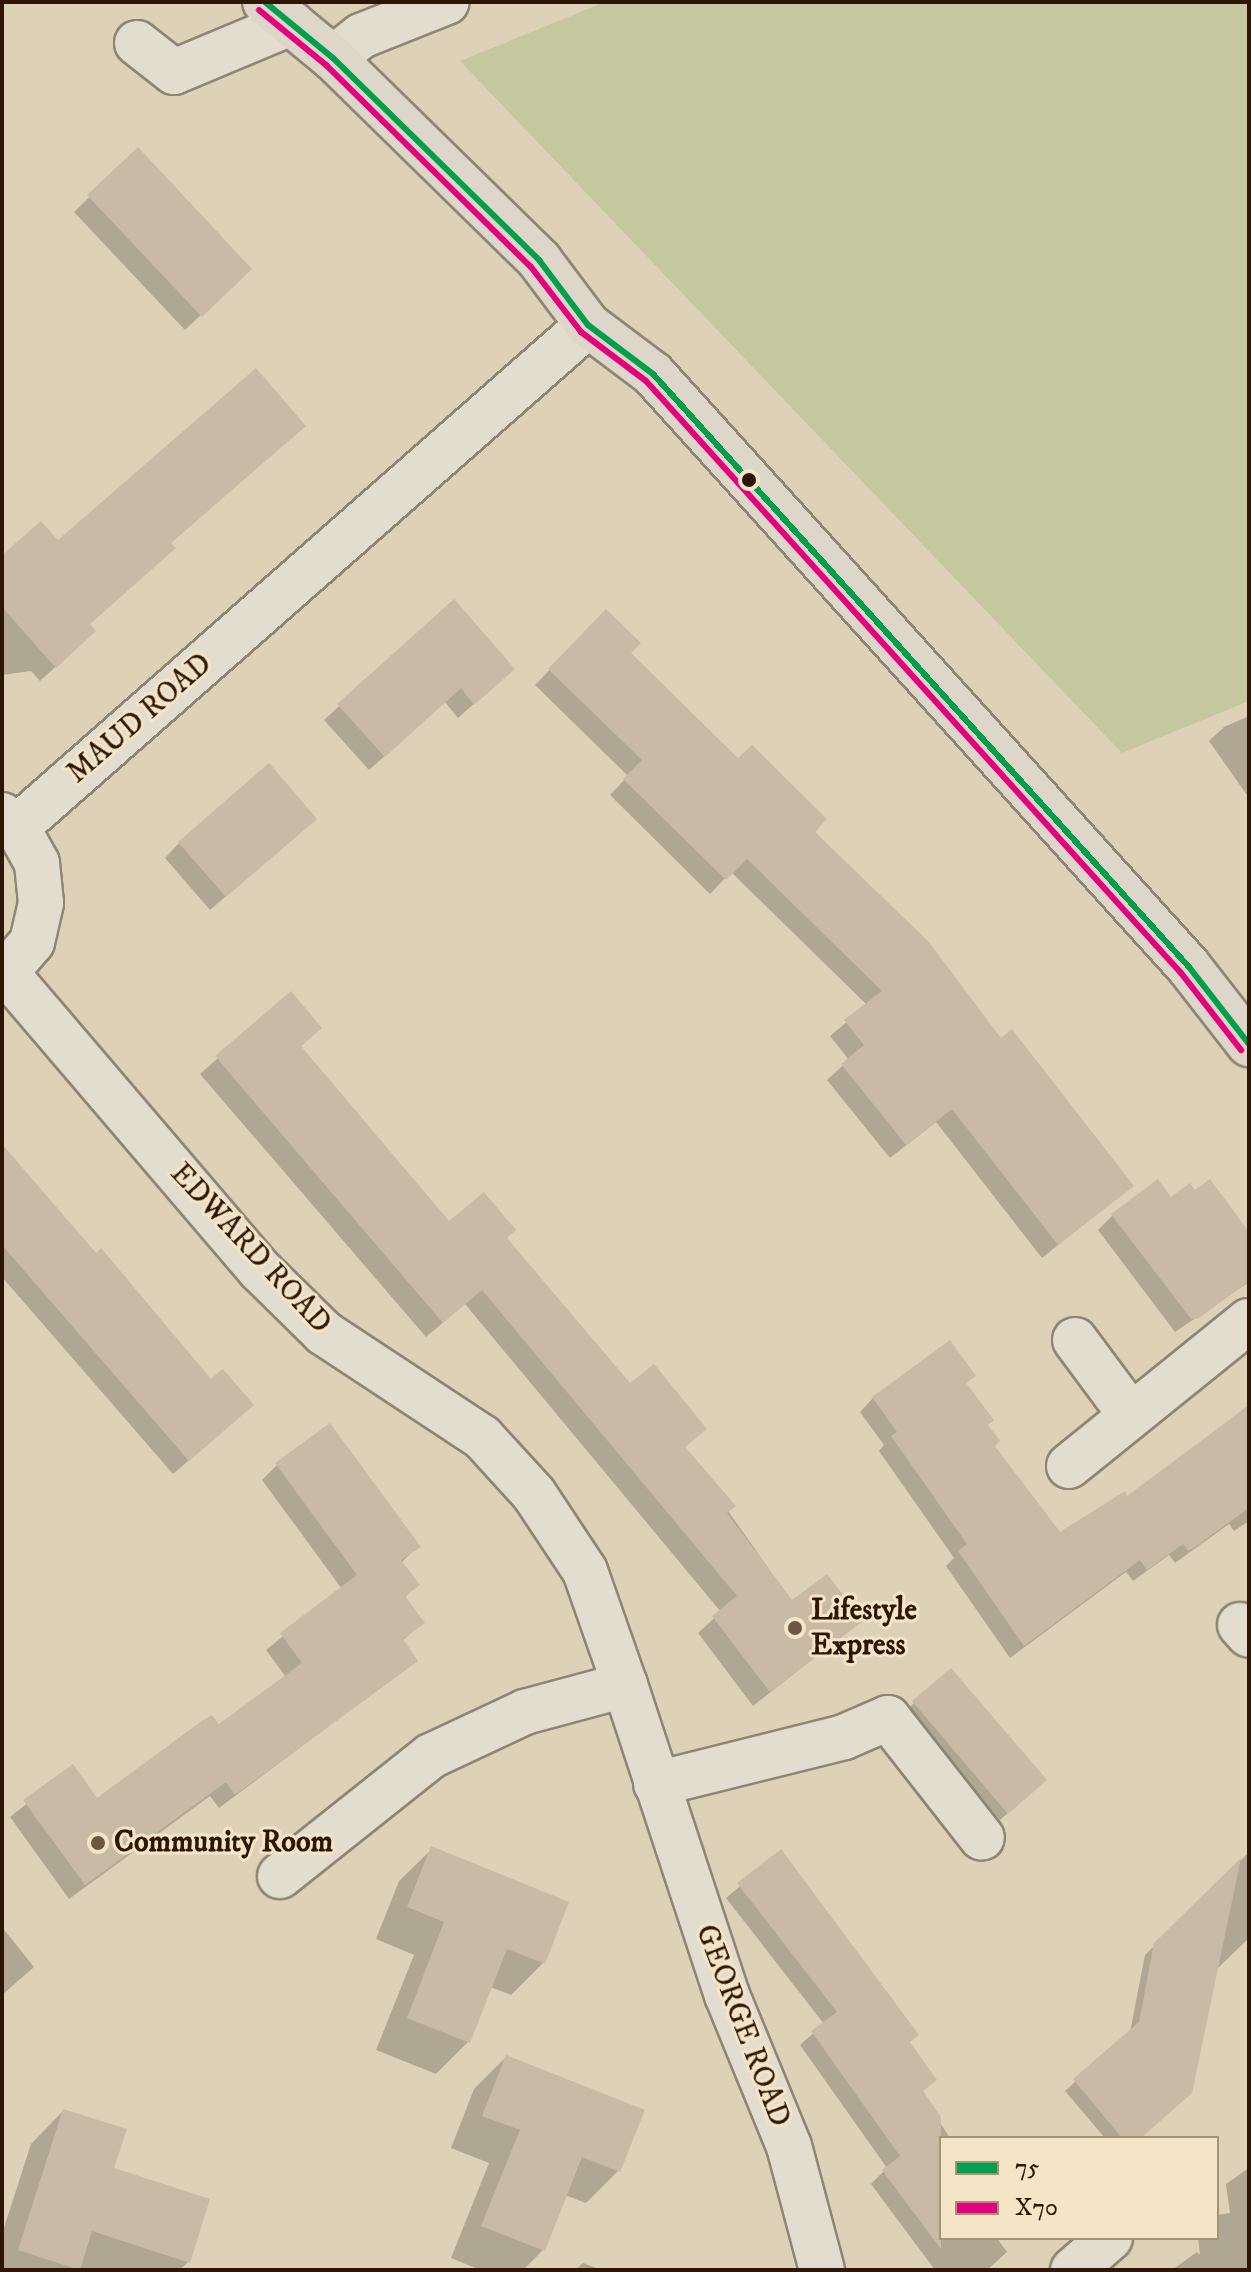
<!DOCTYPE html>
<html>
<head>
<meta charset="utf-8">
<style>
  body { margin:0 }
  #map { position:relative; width:1251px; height:2272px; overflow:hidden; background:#ddd1b7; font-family:"IM FELL DW Pica",serif }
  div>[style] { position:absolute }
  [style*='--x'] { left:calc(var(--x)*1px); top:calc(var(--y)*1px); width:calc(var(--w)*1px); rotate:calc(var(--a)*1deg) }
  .green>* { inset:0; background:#c5c79f }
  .shadow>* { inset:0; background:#0003 }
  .building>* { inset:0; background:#c9baa6 }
  .roads { filter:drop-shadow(2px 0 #8e8574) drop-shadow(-2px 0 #8e8574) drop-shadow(0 2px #8e8574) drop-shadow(0 -2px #8e8574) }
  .minor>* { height:44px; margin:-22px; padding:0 22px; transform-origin:22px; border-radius:22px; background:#e3ddd0 }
  .major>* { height:44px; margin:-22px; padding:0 22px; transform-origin:22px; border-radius:22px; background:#ded7c9 }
  .bus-1>* { height:6px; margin:-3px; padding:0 3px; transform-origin:3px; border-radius:3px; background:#029f4d }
  .bus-2>* { height:6px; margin:-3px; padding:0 3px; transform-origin:3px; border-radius:3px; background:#e5007d }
  .dots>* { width:22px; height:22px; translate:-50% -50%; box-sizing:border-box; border:4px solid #f3e5c6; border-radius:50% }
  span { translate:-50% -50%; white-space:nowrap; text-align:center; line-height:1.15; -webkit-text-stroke:6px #f3e5c6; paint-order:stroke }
  .street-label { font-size:30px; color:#2e1505 }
  .poi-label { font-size:30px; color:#2e1505; font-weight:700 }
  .left { translate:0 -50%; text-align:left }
  .frame { position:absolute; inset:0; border:4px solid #2e1505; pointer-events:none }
  .legend { position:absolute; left:939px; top:2136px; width:280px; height:104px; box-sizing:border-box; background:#f3e5c6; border:2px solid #a49279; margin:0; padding:10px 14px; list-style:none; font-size:24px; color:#2e1505 }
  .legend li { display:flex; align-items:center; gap:16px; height:40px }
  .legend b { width:40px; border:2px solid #a49279 }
</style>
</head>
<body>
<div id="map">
  <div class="green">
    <i style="clip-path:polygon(605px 2px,1249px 2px,1249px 701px,1122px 753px,460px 61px)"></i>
  </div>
  <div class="shadow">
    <i style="clip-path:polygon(138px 150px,234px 284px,185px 330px,74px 212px)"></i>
    <i style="clip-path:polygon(58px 543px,169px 544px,88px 625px,78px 646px,40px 681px,31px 671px,2px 675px,2px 558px)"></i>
    <i style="clip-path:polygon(454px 602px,497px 683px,458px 718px,445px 702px,369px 770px,324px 720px)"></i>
    <i style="clip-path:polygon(606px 612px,628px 653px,812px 832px,1131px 1186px,1042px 1258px,936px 1122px,890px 1158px,827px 1080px,849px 1060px,830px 1036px,867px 1005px,731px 872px,710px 894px,610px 795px,628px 776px,535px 685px)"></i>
    <i style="clip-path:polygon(1249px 716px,1249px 798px,1209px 741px,1224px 727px)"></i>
    <i style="clip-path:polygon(299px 833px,210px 910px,165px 858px,179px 843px)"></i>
    <i style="clip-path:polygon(291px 994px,320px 1028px,300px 1047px,449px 1224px,505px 1239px,630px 1386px,704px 1429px,684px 1448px,792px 1602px,861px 1621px,753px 1706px,698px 1633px,721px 1612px,465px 1304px,426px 1337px,200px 1074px)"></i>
    <i style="clip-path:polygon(2px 1180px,236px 1420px,173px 1474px,2px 1277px)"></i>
    <i style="clip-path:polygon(1171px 1200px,1249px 1235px,1249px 1282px,1175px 1332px,1098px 1230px,1113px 1215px)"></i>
    <i style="clip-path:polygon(973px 1376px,965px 1385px,993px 1446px,1059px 1535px,1127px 1499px,1249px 1405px,1249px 1521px,1234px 1531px,1229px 1524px,1175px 1563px,1169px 1555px,1133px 1581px,1126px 1572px,1010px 1658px,946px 1566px,954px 1558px,879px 1451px,884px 1445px,860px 1412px,873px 1398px)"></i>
    <i style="clip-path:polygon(277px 1465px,418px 1546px,401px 1563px,417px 1585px,404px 1598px,422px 1623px,402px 1641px,416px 1661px,219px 1808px,210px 1796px,69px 1899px,10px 1817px,73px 1767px,97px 1801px,219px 1727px,286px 1677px,266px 1650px,342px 1589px,262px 1480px)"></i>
    <i style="clip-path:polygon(951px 1671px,1037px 1788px,1000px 1820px,906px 1710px)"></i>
    <i style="clip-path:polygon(432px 1849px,543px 1963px,511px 1995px,490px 1987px,468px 2042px,436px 2074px,376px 2050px,414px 1955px,376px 1939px,399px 1881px)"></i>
    <i style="clip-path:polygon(781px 1852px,934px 2080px,921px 2093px,950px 2138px,941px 2138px,941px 2238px,997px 2238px,1007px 2252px,987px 2270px,935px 2270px,871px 2184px,887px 2168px,800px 2045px,824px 2024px,726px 1898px)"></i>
    <i style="clip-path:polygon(1249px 1852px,1249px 1938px,1215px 1971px,1139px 2138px,1105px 2138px,1065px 2091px,1130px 2032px,1145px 1955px)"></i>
    <i style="clip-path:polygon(2px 1927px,34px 1967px,2px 1995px)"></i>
    <i style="clip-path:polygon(506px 2057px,618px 2171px,586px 2203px,565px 2195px,543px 2250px,523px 2270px,480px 2270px,451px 2258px,489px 2163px,451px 2148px,474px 2089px)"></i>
    <i style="clip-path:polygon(63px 2111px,188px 2262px,180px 2270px,2px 2270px,2px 2234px,31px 2144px)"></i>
    <i style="clip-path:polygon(1249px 2168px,1249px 2270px,1172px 2270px,1197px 2252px,1200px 2255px,1198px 2238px,1217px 2238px,1217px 2215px,1230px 2213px,1226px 2184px)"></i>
    <i style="clip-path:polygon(583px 2263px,601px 2270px,575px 2270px)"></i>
  </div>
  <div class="building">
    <i style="clip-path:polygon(138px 147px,252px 269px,202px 317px,87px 195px)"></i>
    <i style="clip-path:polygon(256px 368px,306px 426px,171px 543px,176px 548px,90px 624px,96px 631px,56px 668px,2px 607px,2px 555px,41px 521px,58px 540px)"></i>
    <i style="clip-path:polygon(454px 599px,515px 669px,474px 705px,461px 688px,385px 757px,337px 704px)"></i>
    <i style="clip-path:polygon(606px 609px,641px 643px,631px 653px,738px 758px,752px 745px,827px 819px,815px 832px,929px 942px,1001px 1038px,1012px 1029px,1134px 1186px,1058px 1245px,952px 1109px,906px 1145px,841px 1064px,864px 1045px,844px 1020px,882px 991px,747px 859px,726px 880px,623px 779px,642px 760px,548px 669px)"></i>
    <i style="clip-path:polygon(269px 763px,317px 819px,226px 897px,178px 842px)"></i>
    <i style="clip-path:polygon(291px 991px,322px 1028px,301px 1046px,449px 1221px,484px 1192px,516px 1230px,507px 1238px,630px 1383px,654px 1364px,707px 1429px,685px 1447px,736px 1506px,727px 1513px,792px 1600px,827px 1574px,863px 1621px,770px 1692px,712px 1616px,737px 1596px,482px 1290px,443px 1323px,215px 1056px)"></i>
    <i style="clip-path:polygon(2px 1144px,96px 1253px,101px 1248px,211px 1379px,223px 1369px,254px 1405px,189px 1461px,2px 1245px)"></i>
    <i style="clip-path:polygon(1158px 1179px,1171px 1197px,1190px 1183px,1195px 1190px,1210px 1179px,1249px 1232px,1249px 1281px,1199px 1318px,1191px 1319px,1111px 1214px)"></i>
    <i style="clip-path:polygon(950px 1340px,976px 1376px,966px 1383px,994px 1420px,988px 1425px,1000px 1441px,995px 1446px,1060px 1532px,1125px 1491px,1127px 1496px,1249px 1405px,1249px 1508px,1189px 1551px,1183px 1544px,1147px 1570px,1140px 1560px,1024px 1646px,958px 1551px,967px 1544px,891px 1436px,897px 1432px,872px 1397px)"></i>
    <i style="clip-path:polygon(330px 1423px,421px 1547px,401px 1560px,420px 1585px,405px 1596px,425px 1623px,403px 1639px,418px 1661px,235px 1795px,226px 1782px,85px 1885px,23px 1800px,73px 1764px,97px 1798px,203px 1720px,212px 1715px,219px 1724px,302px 1663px,280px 1633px,357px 1575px,275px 1463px)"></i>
    <i style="clip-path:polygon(951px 1668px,1047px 1780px,1008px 1814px,912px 1701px)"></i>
    <i style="clip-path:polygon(431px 1846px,569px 1902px,545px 1964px,507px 1949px,470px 2043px,407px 2018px,444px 1922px,407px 1907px)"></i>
    <i style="clip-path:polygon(781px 1849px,919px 2035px,910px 2042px,937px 2080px,923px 2091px,941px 2117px,941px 2249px,882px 2170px,900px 2156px,811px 2031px,837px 2012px,737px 1883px)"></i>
    <i style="clip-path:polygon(1241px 1858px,1192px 2093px,1141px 2138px,1122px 2138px,1073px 2079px,1139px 2022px,1154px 1943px)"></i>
    <i style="clip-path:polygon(506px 2055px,645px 2110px,620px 2172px,582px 2157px,545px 2251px,481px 2226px,520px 2130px,482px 2116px)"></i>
    <i style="clip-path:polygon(63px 2109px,127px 2129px,114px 2168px,210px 2199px,190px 2263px,92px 2231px,80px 2270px,18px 2250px)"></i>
  </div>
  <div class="roads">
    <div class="minor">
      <i style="--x:137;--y:43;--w:47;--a:38.1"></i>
      <i style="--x:174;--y:72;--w:127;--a:-22.7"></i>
      <i style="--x:333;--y:58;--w:36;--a:-38"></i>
      <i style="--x:361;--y:36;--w:92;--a:-21.6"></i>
      <i style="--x:2;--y:815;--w:19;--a:39"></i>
      <i style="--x:17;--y:827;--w:41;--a:60.9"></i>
      <i style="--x:37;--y:863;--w:40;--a:84.3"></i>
      <i style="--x:41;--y:903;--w:40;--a:103"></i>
      <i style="--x:32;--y:942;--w:46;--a:130.6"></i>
      <i style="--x:17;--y:827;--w:760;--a:-41.32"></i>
      <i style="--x:7;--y:974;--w:389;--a:49.5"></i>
      <i style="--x:260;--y:1270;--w:90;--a:44.5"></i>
      <i style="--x:324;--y:1333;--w:189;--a:33.4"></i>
      <i style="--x:482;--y:1437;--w:77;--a:47.6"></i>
      <i style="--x:534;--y:1494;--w:92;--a:56.5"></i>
      <i style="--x:585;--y:1571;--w:121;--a:70.7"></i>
      <i style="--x:625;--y:1685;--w:104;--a:164.9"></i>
      <i style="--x:525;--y:1712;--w:104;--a:154.9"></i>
      <i style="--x:431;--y:1756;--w:193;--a:141.5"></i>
      <i style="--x:1075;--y:1340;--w:92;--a:53.4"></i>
      <i style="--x:1069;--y:1466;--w:231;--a:-38.9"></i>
      <i style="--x:1240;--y:1625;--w:13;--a:48"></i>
      <i style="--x:625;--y:1685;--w:326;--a:71.8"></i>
      <i style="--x:727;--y:1995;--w:163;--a:67.7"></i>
      <i style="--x:789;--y:2146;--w:128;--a:75.1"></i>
      <i style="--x:656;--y:1784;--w:194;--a:-14"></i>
      <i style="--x:844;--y:1737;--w:48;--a:-23.4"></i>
      <i style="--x:888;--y:1718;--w:152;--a:51.9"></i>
      <i style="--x:1073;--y:2270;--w:49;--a:-40.9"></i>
    </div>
    <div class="major">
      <i style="--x:265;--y:2;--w:88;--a:39.5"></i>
      <i style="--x:333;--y:58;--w:289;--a:44.4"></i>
      <i style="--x:539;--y:260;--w:81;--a:53"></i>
      <i style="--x:588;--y:325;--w:81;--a:37"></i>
      <i style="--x:653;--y:374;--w:799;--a:47.89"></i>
      <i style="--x:1189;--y:967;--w:98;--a:52.1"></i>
    </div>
  </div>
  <div class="bus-1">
    <i style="--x:265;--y:2;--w:88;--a:39.5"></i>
    <i style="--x:333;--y:58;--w:289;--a:44.4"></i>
    <i style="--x:539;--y:260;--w:81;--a:53"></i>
    <i style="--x:588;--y:325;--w:81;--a:37"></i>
    <i style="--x:653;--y:374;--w:799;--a:47.89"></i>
    <i style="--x:1189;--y:967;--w:98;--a:52.1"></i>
  </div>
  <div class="bus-2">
    <i style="--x:259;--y:10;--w:87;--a:39.4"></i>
    <i style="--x:326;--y:65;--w:288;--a:44.6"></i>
    <i style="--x:531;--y:267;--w:82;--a:52.4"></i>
    <i style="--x:581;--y:332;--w:81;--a:37"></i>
    <i style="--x:646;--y:381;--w:798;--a:47.9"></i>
    <i style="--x:1181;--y:973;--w:98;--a:52.1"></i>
  </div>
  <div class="dots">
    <i style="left:749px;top:480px;background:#2e1505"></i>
    <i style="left:795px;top:1628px;background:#6b5743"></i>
    <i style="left:98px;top:1843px;background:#6b5743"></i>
  </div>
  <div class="street-label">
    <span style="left:140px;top:719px;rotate:-41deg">MAUD ROAD</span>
    <span style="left:250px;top:1249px;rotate:47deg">EDWARD ROAD</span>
    <span style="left:742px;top:2026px;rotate:69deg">GEORGE ROAD</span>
  </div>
  <div class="poi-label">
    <span class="left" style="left:811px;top:1628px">Lifestyle<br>Express</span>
    <span class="left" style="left:114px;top:1843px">Community Room</span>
  </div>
  <div class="frame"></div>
  <ul class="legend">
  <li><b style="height:10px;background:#029f4d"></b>75</li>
  <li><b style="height:10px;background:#e5007d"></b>X70</li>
  </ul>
</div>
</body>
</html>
